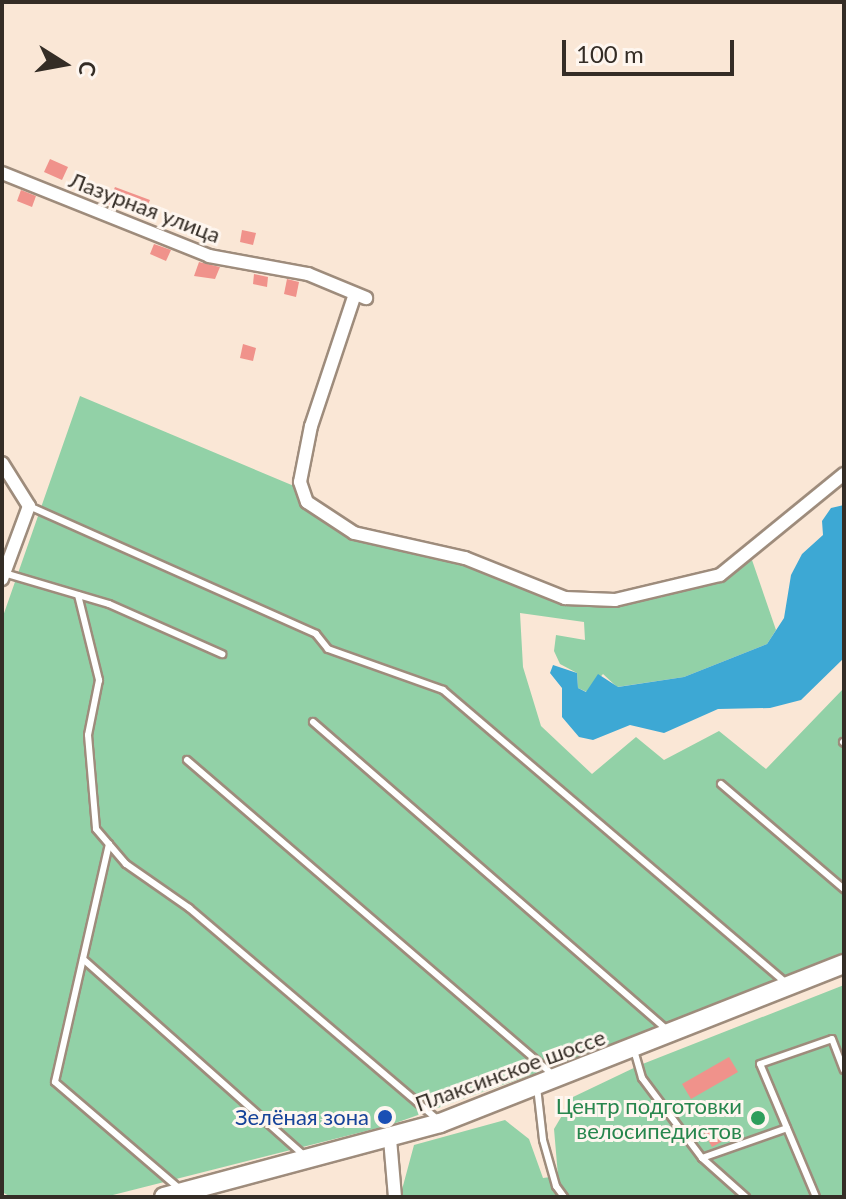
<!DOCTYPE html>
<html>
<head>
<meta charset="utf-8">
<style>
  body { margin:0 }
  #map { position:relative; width:846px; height:1199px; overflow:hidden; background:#fae7d6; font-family:Lato,sans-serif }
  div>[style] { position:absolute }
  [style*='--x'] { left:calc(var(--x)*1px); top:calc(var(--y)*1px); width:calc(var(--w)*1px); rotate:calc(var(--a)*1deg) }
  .green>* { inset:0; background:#92d1a7 }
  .water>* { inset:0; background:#3da8d4 }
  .building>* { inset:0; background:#f0928b }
  .roads { filter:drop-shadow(2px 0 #9e8c7c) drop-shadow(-2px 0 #9e8c7c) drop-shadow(0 2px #9e8c7c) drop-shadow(0 -2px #9e8c7c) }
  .lane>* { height:6px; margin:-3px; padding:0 3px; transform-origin:3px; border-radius:3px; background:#fff }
  .street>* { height:12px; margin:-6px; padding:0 6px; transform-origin:6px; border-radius:6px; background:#fff }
  .secondary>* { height:18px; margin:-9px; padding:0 9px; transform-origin:9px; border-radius:9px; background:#fff }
  .dots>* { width:22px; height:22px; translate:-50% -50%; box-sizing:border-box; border:4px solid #fef6ef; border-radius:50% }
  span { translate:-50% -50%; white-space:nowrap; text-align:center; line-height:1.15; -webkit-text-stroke:6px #fef6ef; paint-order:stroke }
  .street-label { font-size:22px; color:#342d26 }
  .leisure-label { font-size:22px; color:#27864d }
  .right { translate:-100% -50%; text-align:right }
  .transit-label { font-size:22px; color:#164399 }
  .frame { position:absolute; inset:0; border:4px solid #342d26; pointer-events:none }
  .north { position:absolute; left:24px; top:24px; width:80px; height:80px; -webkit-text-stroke:6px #fef6ef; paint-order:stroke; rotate:101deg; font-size:22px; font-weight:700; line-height:32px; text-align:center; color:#342d26 }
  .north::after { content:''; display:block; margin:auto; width:28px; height:36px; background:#342d26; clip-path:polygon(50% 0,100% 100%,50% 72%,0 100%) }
  .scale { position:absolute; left:562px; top:40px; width:172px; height:36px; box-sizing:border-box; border:4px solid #342d26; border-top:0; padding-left:10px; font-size:24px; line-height:28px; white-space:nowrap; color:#342d26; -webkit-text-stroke:6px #fef6ef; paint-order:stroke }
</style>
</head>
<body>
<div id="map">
  <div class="green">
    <i style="clip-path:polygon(80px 396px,294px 486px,298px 501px,350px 539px,451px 559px,554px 601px,659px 598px,721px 580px,752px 560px,776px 630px,767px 644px,684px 677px,617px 687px,603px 674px,587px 692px,578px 688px,577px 673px,560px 664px,554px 651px,556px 635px,585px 640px,584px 622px,520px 613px,523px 667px,541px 726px,592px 774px,636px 737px,664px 760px,719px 731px,766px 769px,844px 688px,844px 953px,691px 1018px,390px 1125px,105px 1197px,11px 1197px,2px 1192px,2px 619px)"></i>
    <i style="clip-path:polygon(844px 985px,844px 1197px,400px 1197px,414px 1145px,505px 1120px,529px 1139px,543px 1178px,558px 1176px,554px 1129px,573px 1097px,640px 1065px)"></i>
  </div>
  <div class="water">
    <i style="clip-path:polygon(844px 505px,844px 658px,801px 700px,770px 708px,718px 709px,664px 733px,630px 725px,593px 740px,579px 737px,562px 717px,562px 688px,550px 673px,553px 665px,577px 673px,578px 688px,586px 692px,598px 674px,618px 687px,684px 677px,767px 644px,784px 618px,791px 575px,802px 554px,823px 535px,822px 521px,831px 508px)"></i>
  </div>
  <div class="building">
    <i style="clip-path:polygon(50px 159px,68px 167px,62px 180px,44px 172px)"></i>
    <i style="clip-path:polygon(115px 187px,150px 200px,143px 215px,108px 204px)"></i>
    <i style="clip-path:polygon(21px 190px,36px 196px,32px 207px,17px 201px)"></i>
    <i style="clip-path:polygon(242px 230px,256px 233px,253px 245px,240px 242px)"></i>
    <i style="clip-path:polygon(154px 244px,171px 250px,166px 261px,150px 254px)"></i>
    <i style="clip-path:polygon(199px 262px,220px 267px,215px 279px,194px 276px)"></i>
    <i style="clip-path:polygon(254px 274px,268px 277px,267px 287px,253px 284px)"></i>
    <i style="clip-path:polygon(287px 279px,299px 282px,296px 297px,284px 294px)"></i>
    <i style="clip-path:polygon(243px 344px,256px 348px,253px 361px,240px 358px)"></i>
    <i style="clip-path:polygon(729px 1057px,738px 1072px,691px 1099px,682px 1084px)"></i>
    <i style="clip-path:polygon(714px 1125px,723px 1141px,712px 1147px,703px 1131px)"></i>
  </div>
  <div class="roads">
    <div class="lane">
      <i style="--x:29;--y:506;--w:314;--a:24"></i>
      <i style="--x:316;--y:634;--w:19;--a:51"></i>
      <i style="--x:328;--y:649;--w:122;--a:19.6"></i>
      <i style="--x:443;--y:690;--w:453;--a:40.5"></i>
      <i style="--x:4;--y:573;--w:109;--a:16.4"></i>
      <i style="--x:109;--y:604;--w:124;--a:23.9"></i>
      <i style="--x:78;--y:595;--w:88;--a:76.1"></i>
      <i style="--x:99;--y:680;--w:56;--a:101.3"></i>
      <i style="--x:88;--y:735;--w:94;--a:85.1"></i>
      <i style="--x:96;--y:829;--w:46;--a:49.4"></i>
      <i style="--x:126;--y:864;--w:77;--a:34.9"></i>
      <i style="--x:189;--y:908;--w:327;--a:40.4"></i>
      <i style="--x:313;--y:722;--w:469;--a:41"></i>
      <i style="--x:843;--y:742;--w:1;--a:45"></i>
      <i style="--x:187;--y:760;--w:485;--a:40.7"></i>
      <i style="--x:721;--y:784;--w:162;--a:40.5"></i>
      <i style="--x:109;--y:844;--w:244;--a:102.8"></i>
      <i style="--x:55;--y:1082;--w:165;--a:40.6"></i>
      <i style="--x:83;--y:959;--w:297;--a:41.6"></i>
      <i style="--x:634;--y:1050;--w:29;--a:74"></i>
      <i style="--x:642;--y:1078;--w:100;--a:53.1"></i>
      <i style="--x:702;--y:1158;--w:59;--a:41.6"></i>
      <i style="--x:537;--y:1087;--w:53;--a:83.5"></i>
      <i style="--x:543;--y:1140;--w:48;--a:74.2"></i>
      <i style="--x:556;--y:1186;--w:14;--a:54"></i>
      <i style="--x:702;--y:1158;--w:90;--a:-19.4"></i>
      <i style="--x:816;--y:1197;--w:144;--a:-112.8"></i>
      <i style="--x:760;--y:1064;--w:76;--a:-19.1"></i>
      <i style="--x:832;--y:1039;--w:33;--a:69"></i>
    </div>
    <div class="street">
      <i style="--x:2;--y:173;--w:223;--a:21.8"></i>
      <i style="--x:209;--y:256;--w:101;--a:10.3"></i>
      <i style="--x:308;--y:274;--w:63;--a:22.5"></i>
      <i style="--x:355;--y:294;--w:139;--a:108.4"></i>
      <i style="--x:311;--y:426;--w:57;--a:101.1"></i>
      <i style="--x:300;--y:482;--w:21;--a:71"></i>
      <i style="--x:307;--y:502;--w:56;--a:33.4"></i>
      <i style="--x:354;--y:533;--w:114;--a:12.7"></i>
      <i style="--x:465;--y:558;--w:108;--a:21.8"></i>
      <i style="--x:565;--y:598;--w:50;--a:2.3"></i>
      <i style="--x:615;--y:600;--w:108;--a:-13.4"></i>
      <i style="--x:720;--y:575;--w:160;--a:-39.2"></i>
      <i style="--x:2;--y:463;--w:51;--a:57.9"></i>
      <i style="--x:29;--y:506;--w:78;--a:110.3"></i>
      <i style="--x:390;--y:1139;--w:58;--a:85.1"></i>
    </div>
    <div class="secondary">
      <i style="--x:164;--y:1197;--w:286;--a:-15"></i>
      <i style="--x:440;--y:1123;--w:434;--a:-21.5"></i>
    </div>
  </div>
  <div class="dots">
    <i style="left:385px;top:1117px;background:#1a4fb4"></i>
    <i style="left:758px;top:1118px;background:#2e9e5b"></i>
  </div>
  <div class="street-label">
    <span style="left:145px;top:207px;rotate:21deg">Лазурная улица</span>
    <span style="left:510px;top:1070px;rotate:-20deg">Плаксинское шоссе</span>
  </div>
  <div class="leisure-label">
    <span class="right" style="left:742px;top:1118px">Центр подготовки<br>велосипедистов</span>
  </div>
  <div class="transit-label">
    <span class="right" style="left:369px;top:1117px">Зелёная зона</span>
  </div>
  <div class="frame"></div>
  <div class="north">С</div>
  <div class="scale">100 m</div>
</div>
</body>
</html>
